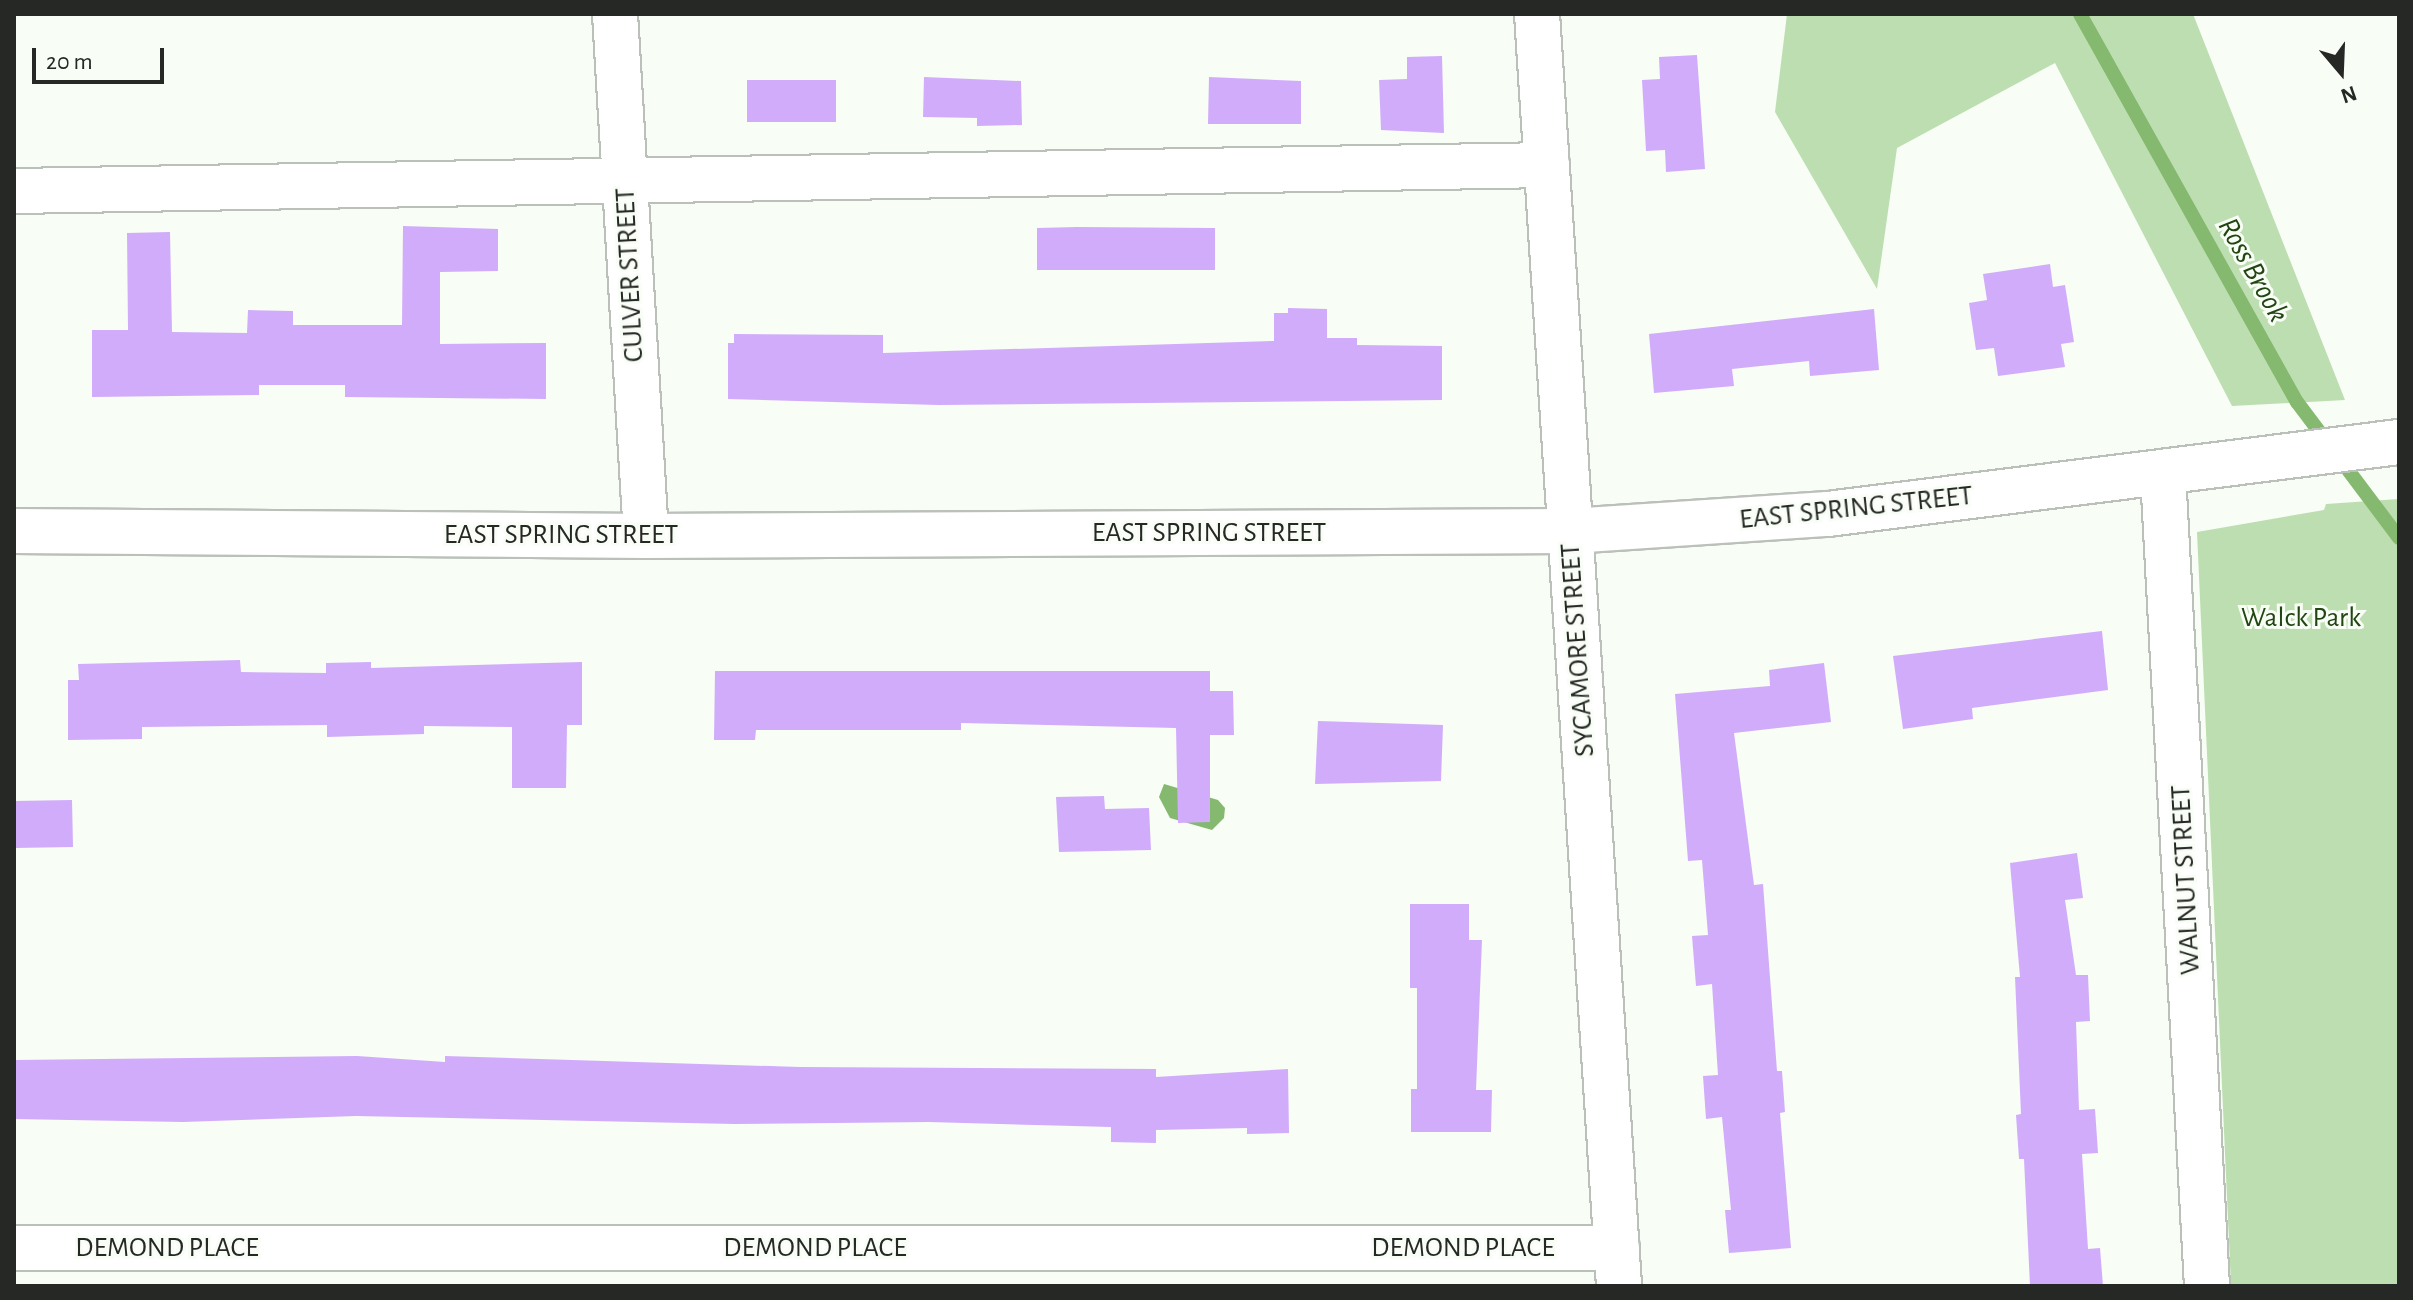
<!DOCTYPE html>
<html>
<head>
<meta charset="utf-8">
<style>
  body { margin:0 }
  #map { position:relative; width:2413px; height:1300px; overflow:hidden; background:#f8fdf6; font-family:"Alegreya Sans",sans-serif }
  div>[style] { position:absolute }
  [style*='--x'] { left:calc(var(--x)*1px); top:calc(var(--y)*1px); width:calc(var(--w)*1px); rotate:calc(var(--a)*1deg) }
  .green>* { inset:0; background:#bddeb1 }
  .water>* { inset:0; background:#84b96f }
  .stream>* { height:14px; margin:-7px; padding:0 7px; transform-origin:7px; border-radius:7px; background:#84b96f }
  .building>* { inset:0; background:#d1acfb }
  .roads { filter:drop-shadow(2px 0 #bbc0ba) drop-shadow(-2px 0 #bbc0ba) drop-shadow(0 2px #bbc0ba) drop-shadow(0 -2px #bbc0ba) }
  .minor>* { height:44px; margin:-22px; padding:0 22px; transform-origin:22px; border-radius:22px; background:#fff }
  span { translate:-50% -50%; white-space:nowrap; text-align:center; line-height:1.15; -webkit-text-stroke:6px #f8fdf6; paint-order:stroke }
  .street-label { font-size:28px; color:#262826 }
  .park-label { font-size:28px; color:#224512 }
  .water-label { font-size:30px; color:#234513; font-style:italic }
  .frame { position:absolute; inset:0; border:16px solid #262826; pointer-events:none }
  .north { position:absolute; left:2301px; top:32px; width:80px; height:80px; -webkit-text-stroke:6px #f8fdf6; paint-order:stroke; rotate:161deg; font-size:22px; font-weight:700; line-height:32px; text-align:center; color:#262826 }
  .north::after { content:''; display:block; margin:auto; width:28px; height:36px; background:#262826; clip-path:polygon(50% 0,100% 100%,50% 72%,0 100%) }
  .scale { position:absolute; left:32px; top:48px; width:132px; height:36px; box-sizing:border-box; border:4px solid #262826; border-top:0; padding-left:10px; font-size:24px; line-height:28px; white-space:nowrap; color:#262826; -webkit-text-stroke:6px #f8fdf6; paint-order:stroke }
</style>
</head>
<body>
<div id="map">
  <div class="green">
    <i style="clip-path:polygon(1787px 14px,2193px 14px,2345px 400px,2232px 406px,2055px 63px,1897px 148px,1877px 289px,1775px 112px)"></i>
    <i style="clip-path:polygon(2399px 499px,2399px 1286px,2231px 1286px,2197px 532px,2324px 510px,2326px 504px)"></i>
  </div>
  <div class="water">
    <i style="clip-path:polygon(1164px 784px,1218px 800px,1225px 808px,1224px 818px,1212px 830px,1170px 818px,1159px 797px)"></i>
  </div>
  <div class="stream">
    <i style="--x:2080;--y:14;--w:445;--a:60.8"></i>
    <i style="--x:2297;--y:402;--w:170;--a:53.1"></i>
  </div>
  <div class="building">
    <i style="clip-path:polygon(1697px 55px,1705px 169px,1666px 172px,1665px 150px,1646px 151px,1642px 80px,1660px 79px,1659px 57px)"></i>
    <i style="clip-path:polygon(1442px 56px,1444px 133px,1381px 130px,1379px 80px,1407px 79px,1407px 57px)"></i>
    <i style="clip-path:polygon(924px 77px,1021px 81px,1022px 125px,977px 126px,977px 118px,923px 117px)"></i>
    <i style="clip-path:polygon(1209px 77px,1301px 81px,1301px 124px,1208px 124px)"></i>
    <i style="clip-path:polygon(747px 80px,836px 80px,836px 122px,747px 122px)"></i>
    <i style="clip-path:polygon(403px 226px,498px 229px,498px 271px,440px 272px,440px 344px,546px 343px,546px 399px,345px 397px,345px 385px,259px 385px,259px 395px,92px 397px,92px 330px,128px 330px,127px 233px,170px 232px,172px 332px,247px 333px,248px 310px,293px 311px,293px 325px,402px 325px)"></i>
    <i style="clip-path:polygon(1077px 227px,1215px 228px,1215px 270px,1037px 270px,1037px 228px)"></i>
    <i style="clip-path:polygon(2050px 264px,2053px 287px,2065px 285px,2074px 342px,2061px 344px,2065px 367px,1998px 376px,1994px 348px,1976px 350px,1969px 303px,1987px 300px,1983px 274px)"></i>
    <i style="clip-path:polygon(1288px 308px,1327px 309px,1327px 338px,1357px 338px,1357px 345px,1442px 346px,1442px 400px,939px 405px,728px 399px,728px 343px,734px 343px,734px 334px,883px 335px,883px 353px,1274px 341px,1274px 313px,1288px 313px)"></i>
    <i style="clip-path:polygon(1874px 309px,1879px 370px,1810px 376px,1809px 361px,1732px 369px,1734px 386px,1654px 393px,1649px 334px)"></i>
    <i style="clip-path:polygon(2102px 631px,2108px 690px,1972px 708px,1973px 719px,1903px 729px,1893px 656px)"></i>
    <i style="clip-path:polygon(240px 660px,241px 672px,326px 673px,326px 663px,371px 662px,371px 668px,582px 662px,582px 725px,567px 725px,566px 788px,512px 788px,512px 727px,424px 726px,424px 734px,327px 737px,327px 725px,142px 727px,142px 739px,68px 740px,68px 680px,79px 680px,78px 664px)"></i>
    <i style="clip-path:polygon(1824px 663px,1831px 722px,1734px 733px,1754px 885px,1763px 884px,1777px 1071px,1782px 1071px,1785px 1112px,1780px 1113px,1791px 1248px,1729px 1253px,1725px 1210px,1731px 1210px,1722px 1117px,1706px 1119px,1703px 1076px,1718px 1075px,1712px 984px,1696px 986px,1692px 936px,1708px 935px,1702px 860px,1688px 861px,1675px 694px,1770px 686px,1769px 670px)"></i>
    <i style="clip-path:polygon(715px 671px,1210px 671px,1210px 691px,1233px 691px,1234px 735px,1210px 735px,1210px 822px,1178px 823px,1176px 728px,961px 723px,961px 730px,756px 730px,755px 740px,714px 740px)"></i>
    <i style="clip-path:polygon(1318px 721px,1443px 725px,1441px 781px,1315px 784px)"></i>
    <i style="clip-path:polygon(1104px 796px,1105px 809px,1149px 808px,1151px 850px,1059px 852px,1056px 797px)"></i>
    <i style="clip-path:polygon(72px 800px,73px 847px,14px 848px,14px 801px)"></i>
    <i style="clip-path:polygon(2077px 853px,2083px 898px,2065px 900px,2076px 975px,2088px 975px,2090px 1021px,2076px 1022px,2079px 1110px,2095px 1109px,2098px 1153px,2082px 1154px,2088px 1249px,2100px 1248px,2103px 1286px,2030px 1286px,2024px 1159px,2019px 1159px,2016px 1115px,2021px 1114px,2015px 977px,2020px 977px,2010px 863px)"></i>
    <i style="clip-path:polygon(1410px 904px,1469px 904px,1469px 940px,1482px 940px,1476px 1090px,1492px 1090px,1491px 1132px,1411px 1132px,1411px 1089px,1417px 1089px,1417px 988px,1410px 988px)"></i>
    <i style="clip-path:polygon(357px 1056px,445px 1062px,445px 1056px,800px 1067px,1156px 1069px,1156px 1077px,1288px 1069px,1289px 1133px,1247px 1134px,1247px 1128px,1156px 1130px,1156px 1143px,1111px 1142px,1111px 1127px,929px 1122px,735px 1124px,356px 1116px,183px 1122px,14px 1119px,14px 1060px)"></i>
  </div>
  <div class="roads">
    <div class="minor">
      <i style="--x:615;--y:14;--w:523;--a:86.6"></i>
      <i style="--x:1537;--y:14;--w:1275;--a:86.31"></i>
      <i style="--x:14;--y:191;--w:1533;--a:-0.97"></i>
      <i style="--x:2163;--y:474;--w:813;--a:86.9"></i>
      <i style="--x:14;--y:531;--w:632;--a:0.45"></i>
      <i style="--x:646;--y:536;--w:924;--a:-0.31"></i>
      <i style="--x:1570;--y:531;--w:259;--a:-3.8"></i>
      <i style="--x:1828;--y:514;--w:576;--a:-7.19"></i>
      <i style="--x:14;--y:1248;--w:1603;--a:0"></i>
    </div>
  </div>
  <div class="street-label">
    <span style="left:630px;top:275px;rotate:-93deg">CULVER STREET</span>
    <span style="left:1856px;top:508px;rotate:-6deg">EAST SPRING STREET</span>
    <span style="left:1209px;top:533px">EAST SPRING STREET</span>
    <span style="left:561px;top:535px">EAST SPRING STREET</span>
    <span style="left:1578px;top:650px;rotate:-94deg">SYCAMORE STREET</span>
    <span style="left:2186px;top:880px;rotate:-93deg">WALNUT STREET</span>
    <span style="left:167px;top:1248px">DEMOND PLACE</span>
    <span style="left:815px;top:1248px">DEMOND PLACE</span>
    <span style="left:1463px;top:1248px">DEMOND PLACE</span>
  </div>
  <div class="park-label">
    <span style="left:2301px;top:618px">Walck Park</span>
  </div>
  <div class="water-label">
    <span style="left:2253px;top:270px;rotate:61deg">Ross Brook</span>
  </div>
  <div class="frame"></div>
  <div class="north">N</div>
  <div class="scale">20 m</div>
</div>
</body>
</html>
